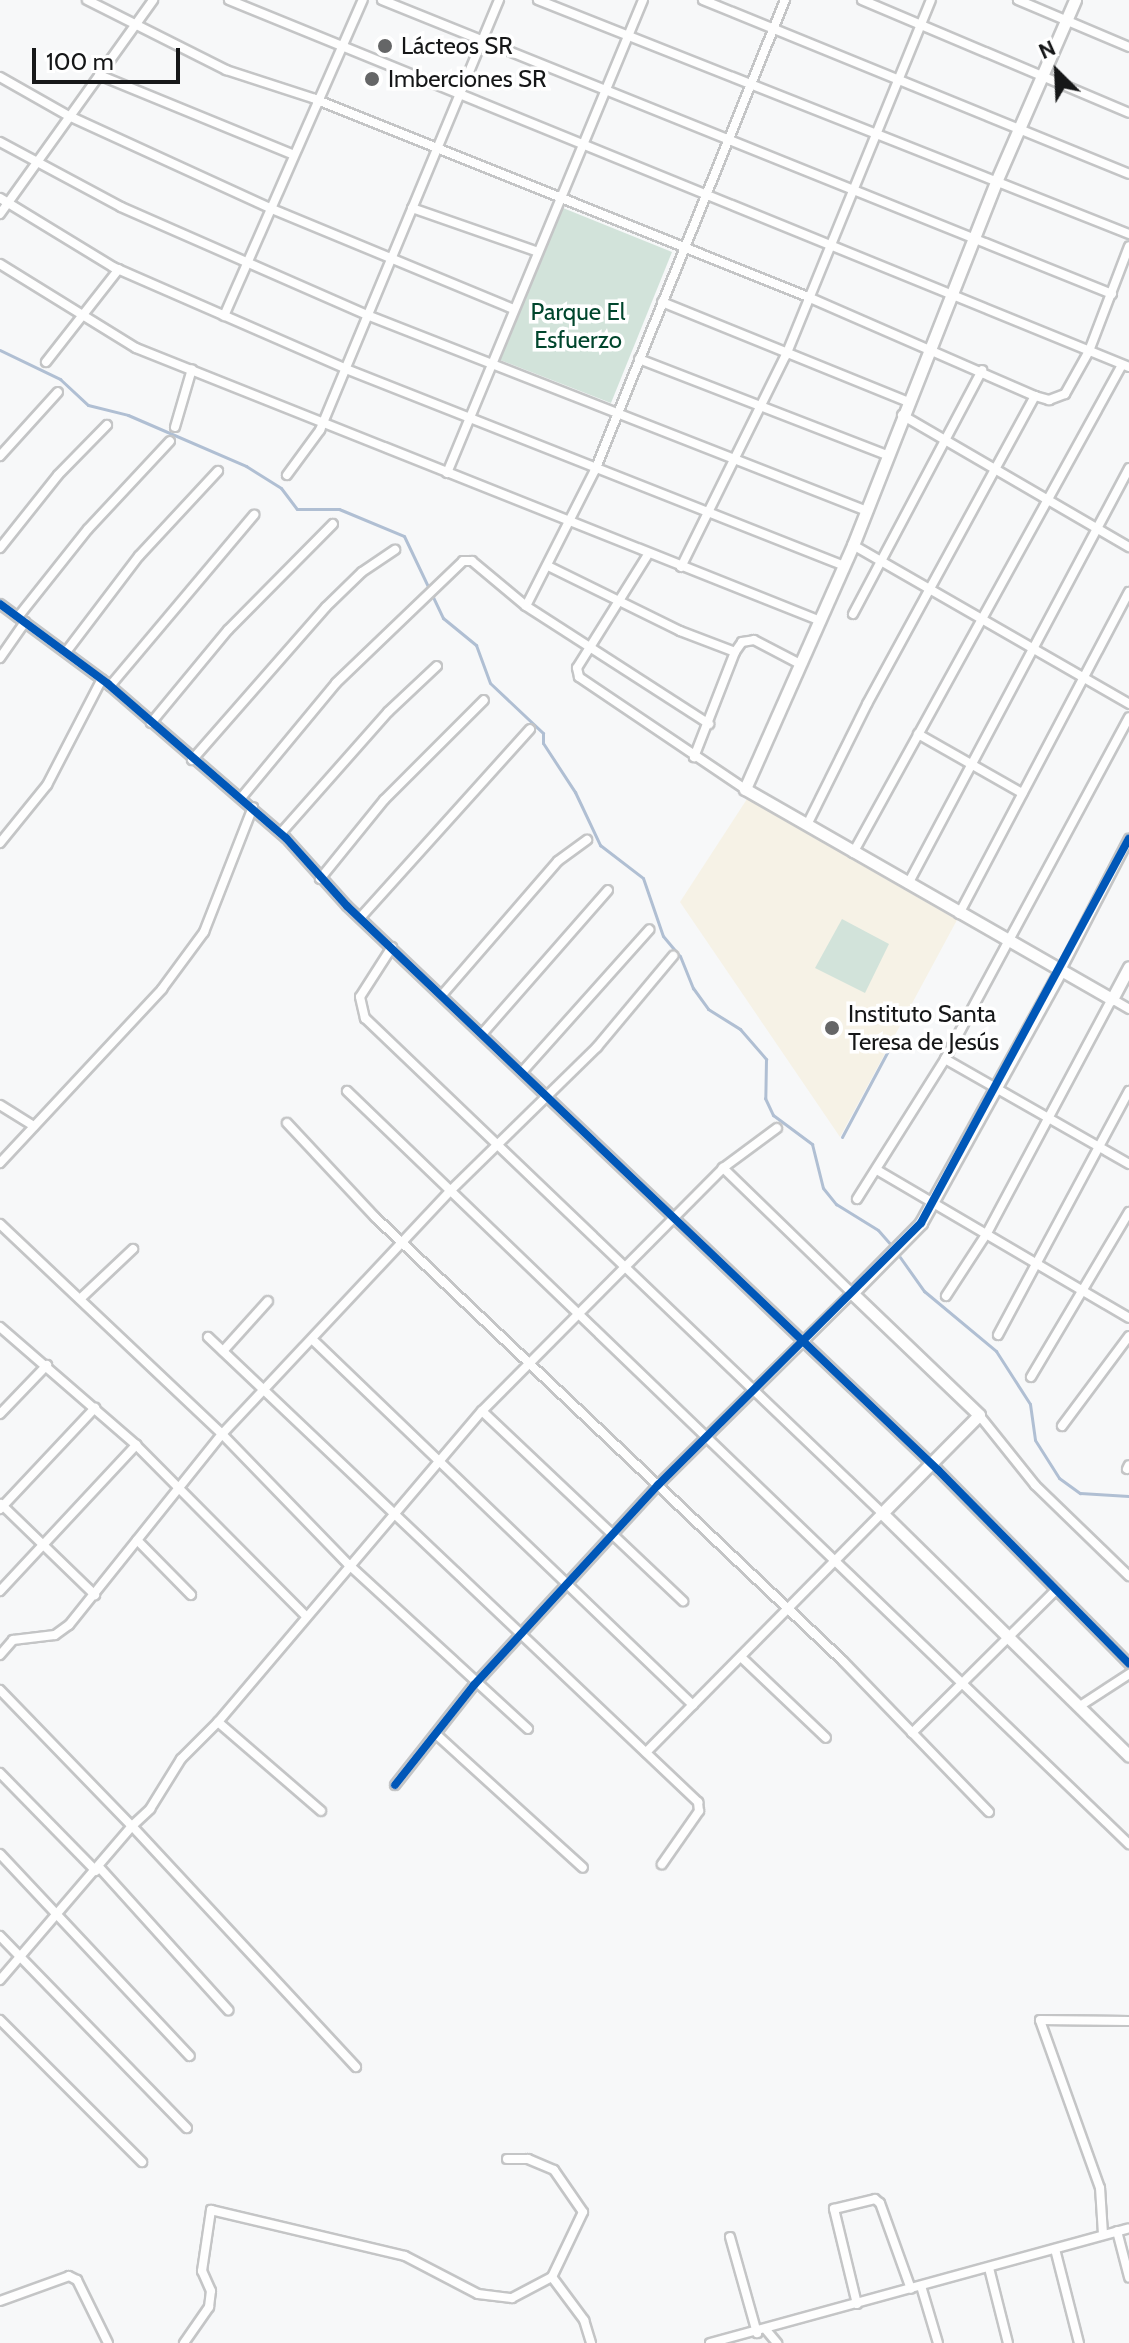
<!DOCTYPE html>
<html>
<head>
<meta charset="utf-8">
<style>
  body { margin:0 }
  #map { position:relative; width:1129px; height:2343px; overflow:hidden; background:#f7f8f9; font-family:Cabin,sans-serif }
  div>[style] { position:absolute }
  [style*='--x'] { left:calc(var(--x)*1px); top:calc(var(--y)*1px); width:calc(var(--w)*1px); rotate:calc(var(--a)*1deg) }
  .education>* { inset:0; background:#f6f2e6 }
  .green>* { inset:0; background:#d2e3da }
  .stream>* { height:3px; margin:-1.5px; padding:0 1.5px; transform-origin:1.5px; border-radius:1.5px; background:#b0bfd3 }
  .roads { filter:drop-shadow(2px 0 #c4c5c6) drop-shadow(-2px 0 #c4c5c6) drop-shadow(0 2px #c4c5c6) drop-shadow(0 -2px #c4c5c6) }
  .street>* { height:8px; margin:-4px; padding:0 4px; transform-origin:4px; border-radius:4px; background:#fefefe }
  .secondary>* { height:11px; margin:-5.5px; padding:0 5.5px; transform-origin:5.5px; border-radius:5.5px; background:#fefefe }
  .cycleway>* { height:8px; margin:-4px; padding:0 4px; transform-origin:4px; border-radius:4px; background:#0057b8 }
  .dots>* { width:22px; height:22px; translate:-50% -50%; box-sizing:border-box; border:4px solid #fff; border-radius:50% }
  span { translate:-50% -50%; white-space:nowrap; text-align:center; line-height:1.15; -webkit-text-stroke:7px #fff; paint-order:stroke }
  .poi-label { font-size:24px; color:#161718 }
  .left { translate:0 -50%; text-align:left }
  .park-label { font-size:24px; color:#00462d }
  .north { position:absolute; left:1017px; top:32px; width:80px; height:80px; -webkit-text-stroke:6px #fff; paint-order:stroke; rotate:336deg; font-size:22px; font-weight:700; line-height:32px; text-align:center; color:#161718 }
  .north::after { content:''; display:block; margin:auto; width:28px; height:36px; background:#161718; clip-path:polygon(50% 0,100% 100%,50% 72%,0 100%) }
  .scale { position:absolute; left:32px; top:48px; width:148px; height:36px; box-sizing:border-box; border:4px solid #161718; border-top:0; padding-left:10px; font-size:24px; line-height:28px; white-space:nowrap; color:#161718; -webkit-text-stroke:6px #fff; paint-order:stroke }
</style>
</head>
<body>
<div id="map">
  <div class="education">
    <i style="clip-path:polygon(747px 799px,957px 920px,840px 1137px,680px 902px)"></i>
  </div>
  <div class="green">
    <i style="clip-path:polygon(563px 208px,672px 252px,611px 403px,500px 360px)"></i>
    <i style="clip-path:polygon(842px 919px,889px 944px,865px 993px,815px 968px)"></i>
  </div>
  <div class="stream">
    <i style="--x:0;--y:350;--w:67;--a:25.8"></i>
    <i style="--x:60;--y:379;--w:38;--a:43"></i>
    <i style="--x:88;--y:405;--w:41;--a:14"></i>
    <i style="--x:128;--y:415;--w:129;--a:23.4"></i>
    <i style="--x:246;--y:466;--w:41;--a:32.2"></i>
    <i style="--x:281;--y:488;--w:26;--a:53"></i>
    <i style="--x:297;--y:509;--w:42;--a:0"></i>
    <i style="--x:339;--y:509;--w:70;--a:22.6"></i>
    <i style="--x:404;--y:536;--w:91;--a:64.6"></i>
    <i style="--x:443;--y:618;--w:43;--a:39.3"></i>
    <i style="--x:476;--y:645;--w:40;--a:69.8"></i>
    <i style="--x:490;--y:683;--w:73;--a:43.3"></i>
    <i style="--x:543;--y:733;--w:10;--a:90"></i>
    <i style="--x:543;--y:743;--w:59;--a:56.9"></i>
    <i style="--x:575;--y:792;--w:59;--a:64.7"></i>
    <i style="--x:600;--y:845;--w:54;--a:37.5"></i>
    <i style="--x:643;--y:878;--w:61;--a:71"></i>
    <i style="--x:663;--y:936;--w:26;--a:50"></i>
    <i style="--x:680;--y:956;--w:35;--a:68"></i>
    <i style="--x:693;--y:988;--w:26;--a:54"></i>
    <i style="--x:708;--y:1009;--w:38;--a:32"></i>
    <i style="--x:740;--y:1029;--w:40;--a:49"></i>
    <i style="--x:766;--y:1059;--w:39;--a:91"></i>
    <i style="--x:765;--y:1098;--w:19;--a:65"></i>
    <i style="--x:773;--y:1115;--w:49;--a:36.6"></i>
    <i style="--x:812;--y:1144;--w:45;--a:76"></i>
    <i style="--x:823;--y:1188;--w:21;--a:51"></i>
    <i style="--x:836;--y:1204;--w:49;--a:31.8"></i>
    <i style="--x:878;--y:1230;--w:23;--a:49"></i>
    <i style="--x:842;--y:1137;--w:98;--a:-61.9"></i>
    <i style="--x:888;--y:1051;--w:16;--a:-153"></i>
    <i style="--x:897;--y:1253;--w:47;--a:54.6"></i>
    <i style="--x:924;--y:1291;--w:94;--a:39.8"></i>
    <i style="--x:996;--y:1351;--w:63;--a:57.3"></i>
    <i style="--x:1030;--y:1404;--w:36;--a:82"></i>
    <i style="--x:1035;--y:1440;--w:45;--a:57.7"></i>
    <i style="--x:1059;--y:1478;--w:26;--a:36"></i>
    <i style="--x:1080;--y:1493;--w:49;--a:3.5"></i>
  </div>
  <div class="roads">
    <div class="street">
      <i style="--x:87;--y:0;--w:156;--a:26.7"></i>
      <i style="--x:226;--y:70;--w:94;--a:18"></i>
      <i style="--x:315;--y:99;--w:531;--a:21.88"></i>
      <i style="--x:808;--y:297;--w:248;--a:23.6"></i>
      <i style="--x:229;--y:0;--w:972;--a:22.18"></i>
      <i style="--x:382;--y:0;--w:787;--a:21.94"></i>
      <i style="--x:538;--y:0;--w:636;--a:21.6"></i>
      <i style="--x:703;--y:0;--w:460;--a:22.2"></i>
      <i style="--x:862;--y:0;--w:290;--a:22.9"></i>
      <i style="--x:1018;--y:0;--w:121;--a:22.9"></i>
      <i style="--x:99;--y:75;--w:209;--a:22.3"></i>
      <i style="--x:0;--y:77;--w:79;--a:29.5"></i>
      <i style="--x:69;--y:116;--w:223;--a:24.6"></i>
      <i style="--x:272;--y:209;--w:262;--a:22.5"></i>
      <i style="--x:0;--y:142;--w:137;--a:28.2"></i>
      <i style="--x:121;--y:207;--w:269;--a:23.7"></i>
      <i style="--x:367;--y:315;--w:537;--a:21.41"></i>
      <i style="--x:0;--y:198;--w:132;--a:31.4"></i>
      <i style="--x:113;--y:267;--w:254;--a:23.6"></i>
      <i style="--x:346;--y:369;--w:533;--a:21.56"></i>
      <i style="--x:412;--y:208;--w:133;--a:19.2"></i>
      <i style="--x:0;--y:214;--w:263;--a:-54.4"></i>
      <i style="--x:0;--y:264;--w:160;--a:31.7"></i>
      <i style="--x:136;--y:348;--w:734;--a:21.74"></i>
      <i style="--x:662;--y:302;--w:266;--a:22.1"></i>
      <i style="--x:224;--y:316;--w:345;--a:-66.3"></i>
      <i style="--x:639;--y:359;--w:265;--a:21.2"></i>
      <i style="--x:46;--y:362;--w:118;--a:-51.9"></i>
      <i style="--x:902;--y:415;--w:263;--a:30.2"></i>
      <i style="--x:175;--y:427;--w:60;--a:-73.7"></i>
      <i style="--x:0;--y:456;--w:86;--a:-47.8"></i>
      <i style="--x:447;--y:473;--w:512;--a:-67.49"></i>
      <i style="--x:287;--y:475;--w:56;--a:-53.7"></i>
      <i style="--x:320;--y:430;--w:466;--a:-67.4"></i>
      <i style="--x:853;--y:545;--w:319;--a:29.9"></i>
      <i style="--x:0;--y:548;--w:93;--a:-51.5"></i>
      <i style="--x:58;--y:475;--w:70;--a:-45.6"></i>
      <i style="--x:647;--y:556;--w:132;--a:122"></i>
      <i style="--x:577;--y:668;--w:9;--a:77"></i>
      <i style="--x:579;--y:677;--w:200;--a:34"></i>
      <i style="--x:550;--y:567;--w:145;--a:26.2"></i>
      <i style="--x:680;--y:631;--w:59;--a:20.9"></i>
      <i style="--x:735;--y:652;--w:113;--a:111.3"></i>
      <i style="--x:681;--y:567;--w:237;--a:-63.7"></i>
      <i style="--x:786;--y:355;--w:383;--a:-67.8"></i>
      <i style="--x:0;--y:604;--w:134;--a:36.5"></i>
      <i style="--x:108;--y:684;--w:235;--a:40.9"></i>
      <i style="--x:286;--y:838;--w:91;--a:48.1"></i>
      <i style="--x:347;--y:906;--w:817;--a:43.66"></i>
      <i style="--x:938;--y:1470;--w:272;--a:45.4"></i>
      <i style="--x:526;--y:606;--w:153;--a:-63.1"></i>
      <i style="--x:595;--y:470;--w:507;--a:-67.99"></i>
      <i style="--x:853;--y:614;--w:276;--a:-62.1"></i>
      <i style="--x:18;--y:617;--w:112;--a:-51.5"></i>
      <i style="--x:88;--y:529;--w:120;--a:-47"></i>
      <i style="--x:66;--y:652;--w:121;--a:-52.8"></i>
      <i style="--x:139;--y:556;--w:116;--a:-47.1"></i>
      <i style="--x:735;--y:652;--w:12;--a:-55"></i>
      <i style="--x:742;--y:642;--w:12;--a:-9"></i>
      <i style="--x:754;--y:640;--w:50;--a:27.6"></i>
      <i style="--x:0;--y:658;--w:44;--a:-55.2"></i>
      <i style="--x:110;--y:686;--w:224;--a:-49.9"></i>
      <i style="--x:151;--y:723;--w:121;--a:-50.4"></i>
      <i style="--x:228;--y:630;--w:149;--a:-45.3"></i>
      <i style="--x:918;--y:734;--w:120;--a:29.6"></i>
      <i style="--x:192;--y:760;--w:203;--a:-48.8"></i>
      <i style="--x:326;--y:607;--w:50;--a:-44.2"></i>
      <i style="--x:362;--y:572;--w:40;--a:-34"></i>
      <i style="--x:241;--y:798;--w:149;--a:-50.4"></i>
      <i style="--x:336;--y:683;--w:176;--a:-43.8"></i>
      <i style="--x:463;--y:561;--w:9;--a:0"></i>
      <i style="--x:472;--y:561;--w:70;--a:39.8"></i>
      <i style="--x:526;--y:606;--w:218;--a:32.8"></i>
      <i style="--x:807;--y:825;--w:135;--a:-63.6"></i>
      <i style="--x:867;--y:704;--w:351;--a:-61.4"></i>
      <i style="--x:1035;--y:396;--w:15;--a:16"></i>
      <i style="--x:1049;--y:400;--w:17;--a:-21"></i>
      <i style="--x:1065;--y:394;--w:49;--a:-60.8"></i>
      <i style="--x:1089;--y:351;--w:112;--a:-69.1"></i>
      <i style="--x:281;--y:833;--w:162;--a:-48.5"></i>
      <i style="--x:388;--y:712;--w:67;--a:-43.2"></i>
      <i style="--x:0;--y:843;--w:75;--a:-51"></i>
      <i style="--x:47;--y:785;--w:119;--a:-62.6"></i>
      <i style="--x:853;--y:853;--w:557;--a:-61.14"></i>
      <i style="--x:320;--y:879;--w:102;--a:-51"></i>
      <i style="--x:384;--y:800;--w:141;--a:-45"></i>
      <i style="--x:908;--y:884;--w:471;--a:-62"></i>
      <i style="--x:959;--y:914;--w:364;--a:-62.2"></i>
      <i style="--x:360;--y:918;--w:254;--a:-48"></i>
      <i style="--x:392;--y:947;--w:59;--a:122.6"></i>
      <i style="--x:360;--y:997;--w:22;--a:77"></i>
      <i style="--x:365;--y:1018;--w:716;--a:43.75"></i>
      <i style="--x:882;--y:1513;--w:336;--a:134.6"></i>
      <i style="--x:1061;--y:970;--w:148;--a:-62.6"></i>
      <i style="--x:442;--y:995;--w:177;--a:-49.1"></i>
      <i style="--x:558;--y:861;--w:36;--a:-36"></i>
      <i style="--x:482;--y:1034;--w:191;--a:-48.8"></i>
      <i style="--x:945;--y:1059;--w:212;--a:29.7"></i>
      <i style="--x:522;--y:1072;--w:191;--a:-48.2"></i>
      <i style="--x:347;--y:1091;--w:1086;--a:43.92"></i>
      <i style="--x:0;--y:1105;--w:40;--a:32"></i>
      <i style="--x:287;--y:1123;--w:129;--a:46.9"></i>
      <i style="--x:375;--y:1217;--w:645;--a:43.49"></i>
      <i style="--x:843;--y:1661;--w:210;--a:46"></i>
      <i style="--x:0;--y:1163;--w:238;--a:-47"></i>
      <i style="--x:162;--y:989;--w:71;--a:-53.6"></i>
      <i style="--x:204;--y:932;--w:134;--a:-68.6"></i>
      <i style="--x:877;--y:1170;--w:292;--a:30.4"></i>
      <i style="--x:857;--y:1199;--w:165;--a:-57.8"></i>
      <i style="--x:945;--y:1059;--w:388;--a:-61.7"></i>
      <i style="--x:0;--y:1224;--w:306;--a:43.4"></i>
      <i style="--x:222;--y:1434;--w:181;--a:45.9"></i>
      <i style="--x:348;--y:1564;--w:244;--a:42.5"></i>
      <i style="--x:946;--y:1296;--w:75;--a:-56.9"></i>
      <i style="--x:987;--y:1233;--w:265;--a:-61.9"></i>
      <i style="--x:1112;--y:999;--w:20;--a:30"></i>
      <i style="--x:80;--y:1299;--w:73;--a:-43.3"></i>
      <i style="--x:0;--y:1327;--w:180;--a:40.9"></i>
      <i style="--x:136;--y:1445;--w:241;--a:45.2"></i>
      <i style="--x:998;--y:1335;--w:277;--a:-61.8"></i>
      <i style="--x:208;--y:1337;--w:676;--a:43.5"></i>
      <i style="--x:698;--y:1802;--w:9;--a:84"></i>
      <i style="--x:699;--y:1811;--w:65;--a:124.9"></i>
      <i style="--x:313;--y:1340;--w:527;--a:43.85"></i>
      <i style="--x:223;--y:1351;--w:67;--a:-48"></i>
      <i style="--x:1031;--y:1377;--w:192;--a:-59.3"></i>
      <i style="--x:482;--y:1411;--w:277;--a:43.4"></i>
      <i style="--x:0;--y:1414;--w:68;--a:-46.2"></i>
      <i style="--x:979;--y:1415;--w:90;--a:51.3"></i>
      <i style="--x:1035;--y:1485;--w:131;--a:44.1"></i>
      <i style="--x:1062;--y:1426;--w:112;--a:-53.3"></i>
      <i style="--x:1127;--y:1469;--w:4;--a:-63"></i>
      <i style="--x:1;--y:1504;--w:131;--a:44.1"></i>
      <i style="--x:0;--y:1509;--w:139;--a:-46.8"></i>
      <i style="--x:137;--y:1540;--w:77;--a:45.5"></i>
      <i style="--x:0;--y:1591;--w:200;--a:-47"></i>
      <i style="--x:0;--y:1655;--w:20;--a:-49"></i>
      <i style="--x:13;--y:1640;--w:42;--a:-6.8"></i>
      <i style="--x:55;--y:1635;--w:17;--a:-36"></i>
      <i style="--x:69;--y:1625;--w:245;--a:-51.3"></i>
      <i style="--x:222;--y:1434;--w:333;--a:-46.8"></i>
      <i style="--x:450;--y:1191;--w:206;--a:-44.4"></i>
      <i style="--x:597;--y:1047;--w:119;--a:-50.1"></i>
      <i style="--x:741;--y:1657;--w:117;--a:43.6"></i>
      <i style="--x:0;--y:1690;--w:190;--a:45.9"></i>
      <i style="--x:132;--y:1826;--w:25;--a:-43"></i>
      <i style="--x:150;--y:1809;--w:59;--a:-58.2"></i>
      <i style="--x:181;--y:1759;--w:52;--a:-45"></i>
      <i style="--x:218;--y:1722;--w:408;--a:-49.7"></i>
      <i style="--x:482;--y:1411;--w:342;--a:-45.2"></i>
      <i style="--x:723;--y:1168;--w:67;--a:-36.5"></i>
      <i style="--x:1080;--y:1706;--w:59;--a:-33.1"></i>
      <i style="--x:218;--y:1722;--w:136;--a:40.8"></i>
      <i style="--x:912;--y:1733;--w:203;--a:-44.8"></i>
      <i style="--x:437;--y:1735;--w:197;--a:42.3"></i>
      <i style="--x:0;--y:1773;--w:137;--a:45.6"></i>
      <i style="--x:395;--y:1785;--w:127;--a:-51.7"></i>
      <i style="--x:474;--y:1685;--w:272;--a:-47.4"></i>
      <i style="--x:658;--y:1485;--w:273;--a:-44.7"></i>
      <i style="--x:852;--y:1293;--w:180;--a:-135.9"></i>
      <i style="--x:0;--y:1854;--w:277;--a:46.8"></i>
      <i style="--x:99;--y:1867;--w:193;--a:47.9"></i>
      <i style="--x:0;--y:1936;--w:268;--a:45.8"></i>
      <i style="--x:0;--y:1980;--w:203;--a:-49.4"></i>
      <i style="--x:132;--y:1826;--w:329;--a:47.1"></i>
      <i style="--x:0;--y:2020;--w:201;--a:45"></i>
      <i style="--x:507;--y:2159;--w:21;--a:0"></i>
      <i style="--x:528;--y:2159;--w:28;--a:23"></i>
      <i style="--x:554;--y:2170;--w:51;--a:55.4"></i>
      <i style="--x:583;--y:2212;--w:72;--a:115.5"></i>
      <i style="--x:552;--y:2277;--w:54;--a:53.3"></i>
      <i style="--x:584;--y:2320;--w:24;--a:73"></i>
      <i style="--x:1117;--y:2231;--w:48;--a:75.4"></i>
      <i style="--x:1103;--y:2234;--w:46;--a:-93.7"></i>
      <i style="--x:1100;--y:2188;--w:178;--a:-109.7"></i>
      <i style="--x:1040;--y:2020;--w:89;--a:0.6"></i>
      <i style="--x:730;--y:2237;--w:100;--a:74.3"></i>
      <i style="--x:1055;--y:2249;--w:97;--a:75.7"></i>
      <i style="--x:989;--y:2268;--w:77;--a:75.8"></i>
      <i style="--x:921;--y:2286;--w:59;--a:73.4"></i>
      <i style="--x:0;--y:2301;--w:73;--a:-19.9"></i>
      <i style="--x:69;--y:2276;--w:9;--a:27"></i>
      <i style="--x:77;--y:2280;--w:70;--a:63.8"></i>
      <i style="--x:857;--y:2304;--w:98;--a:-103.6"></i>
      <i style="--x:834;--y:2209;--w:42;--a:-13.7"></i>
      <i style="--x:875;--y:2199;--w:6;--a:39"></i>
      <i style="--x:880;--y:2203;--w:91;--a:70.2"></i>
      <i style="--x:767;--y:2331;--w:16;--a:50"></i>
      <i style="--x:184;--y:2343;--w:44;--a:-55.2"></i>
      <i style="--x:209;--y:2307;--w:16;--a:-83"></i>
      <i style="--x:211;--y:2291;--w:22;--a:-114"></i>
      <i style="--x:202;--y:2271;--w:62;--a:-81.6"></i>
      <i style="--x:211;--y:2210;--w:199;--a:13.3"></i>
      <i style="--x:405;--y:2256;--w:82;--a:27.5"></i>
      <i style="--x:478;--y:2294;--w:34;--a:7"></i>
      <i style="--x:512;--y:2298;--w:45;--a:-27.7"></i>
      <i style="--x:710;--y:2343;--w:434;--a:-15.3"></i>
    </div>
    <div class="secondary">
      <i style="--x:1075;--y:0;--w:198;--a:113.5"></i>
      <i style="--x:996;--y:182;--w:390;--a:111.5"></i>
      <i style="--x:853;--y:545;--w:267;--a:113.9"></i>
      <i style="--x:745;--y:789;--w:423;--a:29.8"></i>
      <i style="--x:1112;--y:999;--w:36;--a:-62"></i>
      <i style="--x:1061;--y:970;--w:289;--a:119"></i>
      <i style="--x:921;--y:1223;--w:98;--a:134.6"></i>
      <i style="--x:852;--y:1293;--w:176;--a:43.8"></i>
      <i style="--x:979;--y:1415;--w:138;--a:134.7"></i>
      <i style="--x:882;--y:1513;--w:346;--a:44.5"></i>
    </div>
  </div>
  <div class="cycleway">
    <i style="--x:0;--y:604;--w:134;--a:36.5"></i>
    <i style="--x:108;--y:684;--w:235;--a:40.9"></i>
    <i style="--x:286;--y:838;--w:91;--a:48.1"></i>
    <i style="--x:347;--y:906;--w:817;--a:43.66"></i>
    <i style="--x:938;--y:1470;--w:272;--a:45.4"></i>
    <i style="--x:395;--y:1785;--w:127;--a:-51.7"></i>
    <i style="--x:474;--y:1685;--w:272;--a:-47.4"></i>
    <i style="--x:658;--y:1485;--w:371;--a:-44.9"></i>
    <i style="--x:921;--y:1223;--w:437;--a:-61.6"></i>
  </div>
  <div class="dots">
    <i style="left:385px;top:46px;background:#656667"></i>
    <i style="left:372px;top:79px;background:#656667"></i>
    <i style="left:832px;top:1028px;background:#656667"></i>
  </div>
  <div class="poi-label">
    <span class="left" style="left:401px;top:46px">Lácteos SR</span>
    <span class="left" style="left:388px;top:79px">Imberciones SR</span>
    <span class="left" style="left:848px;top:1028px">Instituto Santa<br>Teresa de Jesús</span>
  </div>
  <div class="park-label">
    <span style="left:578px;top:326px">Parque El<br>Esfuerzo</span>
  </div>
  <div class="north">N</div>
  <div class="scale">100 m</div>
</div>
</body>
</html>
